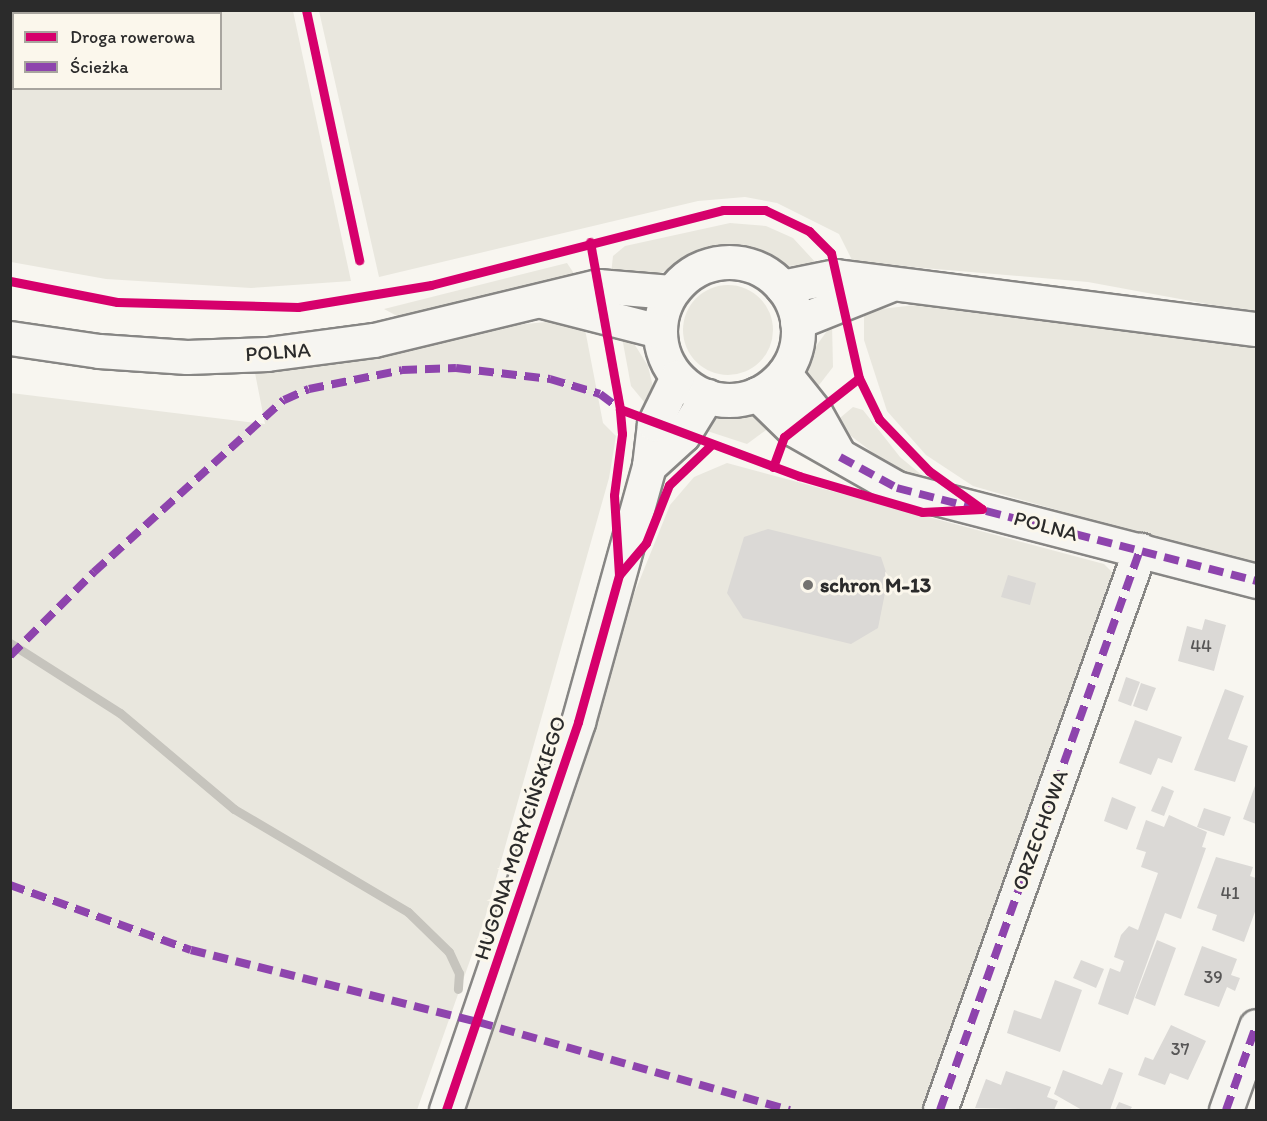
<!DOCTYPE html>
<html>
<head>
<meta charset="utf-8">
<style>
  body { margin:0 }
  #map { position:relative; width:1267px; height:1121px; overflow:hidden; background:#f8f6f0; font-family:Itim,sans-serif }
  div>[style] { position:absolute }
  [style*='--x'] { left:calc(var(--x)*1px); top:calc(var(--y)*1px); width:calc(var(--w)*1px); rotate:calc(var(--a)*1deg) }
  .green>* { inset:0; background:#e9e7de }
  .round { border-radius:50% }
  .stream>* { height:9px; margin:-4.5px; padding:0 4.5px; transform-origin:4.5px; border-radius:4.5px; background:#c6c4bd }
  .building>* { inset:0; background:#dbd9d6 }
  .roads { filter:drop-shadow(2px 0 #878684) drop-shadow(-2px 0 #878684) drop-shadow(0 2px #878684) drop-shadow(0 -2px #878684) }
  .minor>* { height:33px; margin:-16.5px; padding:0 16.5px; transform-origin:16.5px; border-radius:16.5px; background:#f6f5f1 }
  .minor>.ring { margin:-16.5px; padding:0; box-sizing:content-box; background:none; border:33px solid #f6f5f1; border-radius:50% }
  .quiet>* { height:8px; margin-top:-4px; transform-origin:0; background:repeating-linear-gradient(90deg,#8e44ad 0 15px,transparent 0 23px) }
  .cycleway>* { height:9px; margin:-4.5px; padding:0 4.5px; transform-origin:4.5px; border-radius:4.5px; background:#d6006c }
  .dots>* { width:16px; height:16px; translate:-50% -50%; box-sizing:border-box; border:3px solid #fbf7ec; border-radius:50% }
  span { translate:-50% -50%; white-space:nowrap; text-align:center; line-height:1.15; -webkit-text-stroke:6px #fbf7ec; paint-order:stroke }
  .number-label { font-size:18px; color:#575656 }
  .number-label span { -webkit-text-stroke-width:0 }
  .street-label { font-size:21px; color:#2b2b2b }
  .poi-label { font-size:21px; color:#2b2b2b; font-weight:700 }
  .left { translate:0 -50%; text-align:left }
  .frame { position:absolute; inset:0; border:12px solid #2b2b2b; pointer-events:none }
  .legend { position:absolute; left:12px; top:12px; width:210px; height:78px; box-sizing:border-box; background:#fbf7ec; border:2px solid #a8a59f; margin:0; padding:8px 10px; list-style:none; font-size:18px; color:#2b2b2b }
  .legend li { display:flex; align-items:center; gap:12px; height:30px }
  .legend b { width:30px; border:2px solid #a8a59f }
</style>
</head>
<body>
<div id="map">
  <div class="green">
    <i style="clip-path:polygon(evenodd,10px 11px,293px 11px,351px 281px,251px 288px,106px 279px,11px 262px,10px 11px,14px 14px,220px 14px,220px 88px,14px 88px,14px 14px)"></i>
    <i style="clip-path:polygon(319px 11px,1256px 11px,1256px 313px,1088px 282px,853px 262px,839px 234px,777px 203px,745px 197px,698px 201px,379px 277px)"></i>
    <i style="clip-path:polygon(730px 223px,766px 226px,793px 238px,817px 264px,786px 266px,751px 252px,725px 249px,699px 253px,655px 276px,611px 274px,613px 256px,625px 246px)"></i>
    <i style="clip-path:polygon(567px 263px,575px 275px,399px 317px,384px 309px)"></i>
    <i class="round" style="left:683px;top:285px;width:90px;height:90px"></i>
    <i style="clip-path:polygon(924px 304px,1256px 348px,1256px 567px,973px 486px,926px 455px,887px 411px,864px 340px,864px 311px)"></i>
    <i style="clip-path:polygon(556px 321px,584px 324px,603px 423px,616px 436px,609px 478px,485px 918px,417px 1110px,11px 1110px,11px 393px,265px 424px,255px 373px,357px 361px,505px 326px)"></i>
    <i style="clip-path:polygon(832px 324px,833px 367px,816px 389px,805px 374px,814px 349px)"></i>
    <i style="clip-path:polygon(621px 332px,630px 337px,648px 366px,654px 391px,650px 409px,631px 386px)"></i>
    <i style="clip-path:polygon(853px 407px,863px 410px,900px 457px,935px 486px,889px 465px,834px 423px)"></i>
    <i style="clip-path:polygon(737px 411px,757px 415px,773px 425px,747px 444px,698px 428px,714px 417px)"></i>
    <i style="clip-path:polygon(727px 463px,1104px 564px,1117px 577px,924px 1110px,462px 1110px,579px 781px,628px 609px,670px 505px,694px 477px)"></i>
  </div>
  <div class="stream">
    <i style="--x:10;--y:643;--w:130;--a:32.5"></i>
    <i style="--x:120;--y:713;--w:149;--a:40.1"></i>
    <i style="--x:234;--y:809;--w:202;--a:30.6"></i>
    <i style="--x:408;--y:912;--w:57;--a:44.3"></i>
    <i style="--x:449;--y:952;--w:23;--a:65"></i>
    <i style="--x:459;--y:973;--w:16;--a:94"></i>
  </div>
  <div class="building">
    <i style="clip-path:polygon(768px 529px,881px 557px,888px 578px,878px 628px,851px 644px,743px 618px,727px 593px,744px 537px)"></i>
    <i style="clip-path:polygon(1008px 575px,1036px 583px,1030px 605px,1001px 597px)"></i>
    <i style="clip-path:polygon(1205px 619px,1226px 625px,1214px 671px,1178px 661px,1187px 626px,1202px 630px)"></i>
    <i style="clip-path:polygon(1126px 677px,1140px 682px,1131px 706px,1118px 701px)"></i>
    <i style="clip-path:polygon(1141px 683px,1156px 688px,1147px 711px,1133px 706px)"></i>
    <i style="clip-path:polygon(1225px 689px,1244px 696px,1228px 739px,1248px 746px,1235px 782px,1194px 770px)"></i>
    <i style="clip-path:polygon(1135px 720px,1182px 737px,1172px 763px,1158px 758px,1151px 775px,1119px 763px)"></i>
    <i style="clip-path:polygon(1256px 783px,1256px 824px,1243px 819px)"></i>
    <i style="clip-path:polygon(1162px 786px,1174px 791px,1164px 816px,1151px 811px)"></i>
    <i style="clip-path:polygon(1112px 797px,1136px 807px,1127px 830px,1104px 821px)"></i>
    <i style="clip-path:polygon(1204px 808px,1231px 817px,1224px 836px,1197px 827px)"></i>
    <i style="clip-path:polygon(1169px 815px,1207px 832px,1202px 847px,1206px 848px,1181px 919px,1165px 913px,1128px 1015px,1098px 1004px,1110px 968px,1120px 972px,1124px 961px,1114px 957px,1121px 935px,1129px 926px,1138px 930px,1158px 873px,1141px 867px,1146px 852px,1136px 849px,1146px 820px,1164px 827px)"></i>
    <i style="clip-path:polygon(1216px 857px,1253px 867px,1250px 876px,1256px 878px,1256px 909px,1244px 942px,1212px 930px,1217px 915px,1197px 908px)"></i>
    <i style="clip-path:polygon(1157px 940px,1176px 948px,1155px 1006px,1135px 998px)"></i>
    <i style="clip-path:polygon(1202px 946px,1237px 959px,1231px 975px,1240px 978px,1235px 991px,1227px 987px,1219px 1007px,1184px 995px)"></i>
    <i style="clip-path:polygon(1081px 960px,1104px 969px,1096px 988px,1073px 978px)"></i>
    <i style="clip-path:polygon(1055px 980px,1082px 990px,1060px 1052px,1007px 1033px,1014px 1010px,1041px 1019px)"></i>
    <i style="clip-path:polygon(1171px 1025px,1206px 1041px,1188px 1080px,1170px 1073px,1165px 1085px,1138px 1075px,1145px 1057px,1153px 1060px)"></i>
    <i style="clip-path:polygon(1109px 1068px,1123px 1073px,1110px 1110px,1082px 1110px,1054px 1094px,1063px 1070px,1102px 1085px)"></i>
    <i style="clip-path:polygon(1006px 1071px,1051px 1087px,1047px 1097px,1058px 1101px,1054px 1110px,975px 1108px,986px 1079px,1001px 1085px)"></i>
    <i style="clip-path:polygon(1119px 1102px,1132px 1107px,1130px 1110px,1115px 1110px)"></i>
  </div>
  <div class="roads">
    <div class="minor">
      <i class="ring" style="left:660px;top:262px;width:105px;height:105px"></i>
      <i style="--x:782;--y:287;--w:55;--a:-11.5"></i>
      <i style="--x:836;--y:276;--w:423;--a:7.2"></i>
      <i style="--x:542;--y:301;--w:121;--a:14.4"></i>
      <i style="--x:797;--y:322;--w:99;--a:-21.9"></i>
      <i style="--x:10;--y:338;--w:90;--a:8.3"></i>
      <i style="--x:99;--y:351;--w:88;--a:3.9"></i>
      <i style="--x:187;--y:357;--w:80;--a:-2.1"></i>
      <i style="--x:267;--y:354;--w:108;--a:-7.5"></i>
      <i style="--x:374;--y:340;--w:230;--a:-13.6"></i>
      <i style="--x:598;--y:286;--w:73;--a:4.7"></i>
      <i style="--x:784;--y:373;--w:50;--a:51.5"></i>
      <i style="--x:815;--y:412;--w:49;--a:60.8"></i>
      <i style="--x:757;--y:394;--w:50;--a:44.2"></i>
      <i style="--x:793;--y:429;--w:120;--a:29.6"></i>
      <i style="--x:897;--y:488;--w:371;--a:14.5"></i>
      <i style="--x:649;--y:466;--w:46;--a:-42.4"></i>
      <i style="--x:683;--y:435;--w:46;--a:-58.4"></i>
      <i style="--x:446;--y:1110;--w:410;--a:-71.2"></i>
      <i style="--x:578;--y:722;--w:266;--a:-74.5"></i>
      <i style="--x:649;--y:466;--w:42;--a:-83.2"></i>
      <i style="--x:654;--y:424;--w:52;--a:-63.9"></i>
      <i style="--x:940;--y:1110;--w:595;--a:-70.35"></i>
      <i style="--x:1226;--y:1110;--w:89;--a:-70.3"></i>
    </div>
  </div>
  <div class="quiet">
    <i style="--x:840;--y:457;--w:65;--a:28.5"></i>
    <i style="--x:897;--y:488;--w:371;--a:14.5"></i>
    <i style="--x:10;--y:656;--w:119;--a:-45"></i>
    <i style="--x:94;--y:572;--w:256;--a:-42.2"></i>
    <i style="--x:284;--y:400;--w:27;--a:-24"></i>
    <i style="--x:309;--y:389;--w:95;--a:-11.5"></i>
    <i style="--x:402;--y:370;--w:54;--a:-2.1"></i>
    <i style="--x:456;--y:368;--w:95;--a:6.7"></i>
    <i style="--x:550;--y:379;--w:52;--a:16.7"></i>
    <i style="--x:600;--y:394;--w:25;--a:37"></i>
    <i style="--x:10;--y:885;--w:192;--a:19.8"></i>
    <i style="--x:191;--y:950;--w:296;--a:14.1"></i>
    <i style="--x:478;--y:1022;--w:324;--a:15.8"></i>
    <i style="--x:940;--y:1110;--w:595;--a:-70.35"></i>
    <i style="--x:1226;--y:1110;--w:89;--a:-70.3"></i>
  </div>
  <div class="cycleway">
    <i style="--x:306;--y:10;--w:256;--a:78"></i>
    <i style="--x:590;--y:242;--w:170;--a:79.8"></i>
    <i style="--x:620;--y:409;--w:191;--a:20.5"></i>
    <i style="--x:799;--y:476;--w:128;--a:16.3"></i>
    <i style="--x:922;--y:512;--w:60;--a:-2.9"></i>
    <i style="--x:10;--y:281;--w:109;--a:11.1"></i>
    <i style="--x:117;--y:302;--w:181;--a:1.6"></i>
    <i style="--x:298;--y:307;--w:135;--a:-9.4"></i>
    <i style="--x:431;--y:285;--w:301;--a:-14.4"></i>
    <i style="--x:723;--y:210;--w:42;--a:0"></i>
    <i style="--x:765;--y:210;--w:49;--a:25.5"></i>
    <i style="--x:809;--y:231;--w:31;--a:45"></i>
    <i style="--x:831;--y:253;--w:128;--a:77.4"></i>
    <i style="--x:859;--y:378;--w:46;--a:64"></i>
    <i style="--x:879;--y:419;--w:72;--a:46.1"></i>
    <i style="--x:929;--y:471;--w:65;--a:35.6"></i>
    <i style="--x:773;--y:467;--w:32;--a:-70"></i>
    <i style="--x:784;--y:437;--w:95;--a:-38.2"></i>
    <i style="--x:619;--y:575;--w:42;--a:-49.8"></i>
    <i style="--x:646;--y:543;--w:62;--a:-68.4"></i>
    <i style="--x:669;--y:485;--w:58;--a:-43.6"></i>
    <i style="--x:446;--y:1110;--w:410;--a:-71.2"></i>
    <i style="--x:578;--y:722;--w:153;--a:-74.4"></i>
    <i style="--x:619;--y:575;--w:80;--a:-93.6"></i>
    <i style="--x:614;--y:495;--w:62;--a:-82.5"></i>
    <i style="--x:622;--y:434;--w:25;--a:-95"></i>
  </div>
  <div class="dots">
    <i style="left:808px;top:585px;background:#737270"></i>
  </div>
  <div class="number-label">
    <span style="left:1201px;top:646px">44</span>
    <span style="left:1230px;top:893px">41</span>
    <span style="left:1213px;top:977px">39</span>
    <span style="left:1180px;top:1049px">37</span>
  </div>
  <div class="street-label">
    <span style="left:278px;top:352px;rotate:-4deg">POLNA</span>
    <span style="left:1046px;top:526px;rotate:15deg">POLNA</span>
    <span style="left:1040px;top:830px;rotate:-70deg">ORZECHOWA</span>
    <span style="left:520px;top:838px;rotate:-72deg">HUGONA MORYCIŃSKIEGO</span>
  </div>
  <div class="poi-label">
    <span class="left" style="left:820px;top:585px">schron M-13</span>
  </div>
  <div class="frame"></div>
  <ul class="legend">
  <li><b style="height:8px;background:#d6006c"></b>Droga rowerowa</li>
  <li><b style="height:8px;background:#8e44ad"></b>Ścieżka</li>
  </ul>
</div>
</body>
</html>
